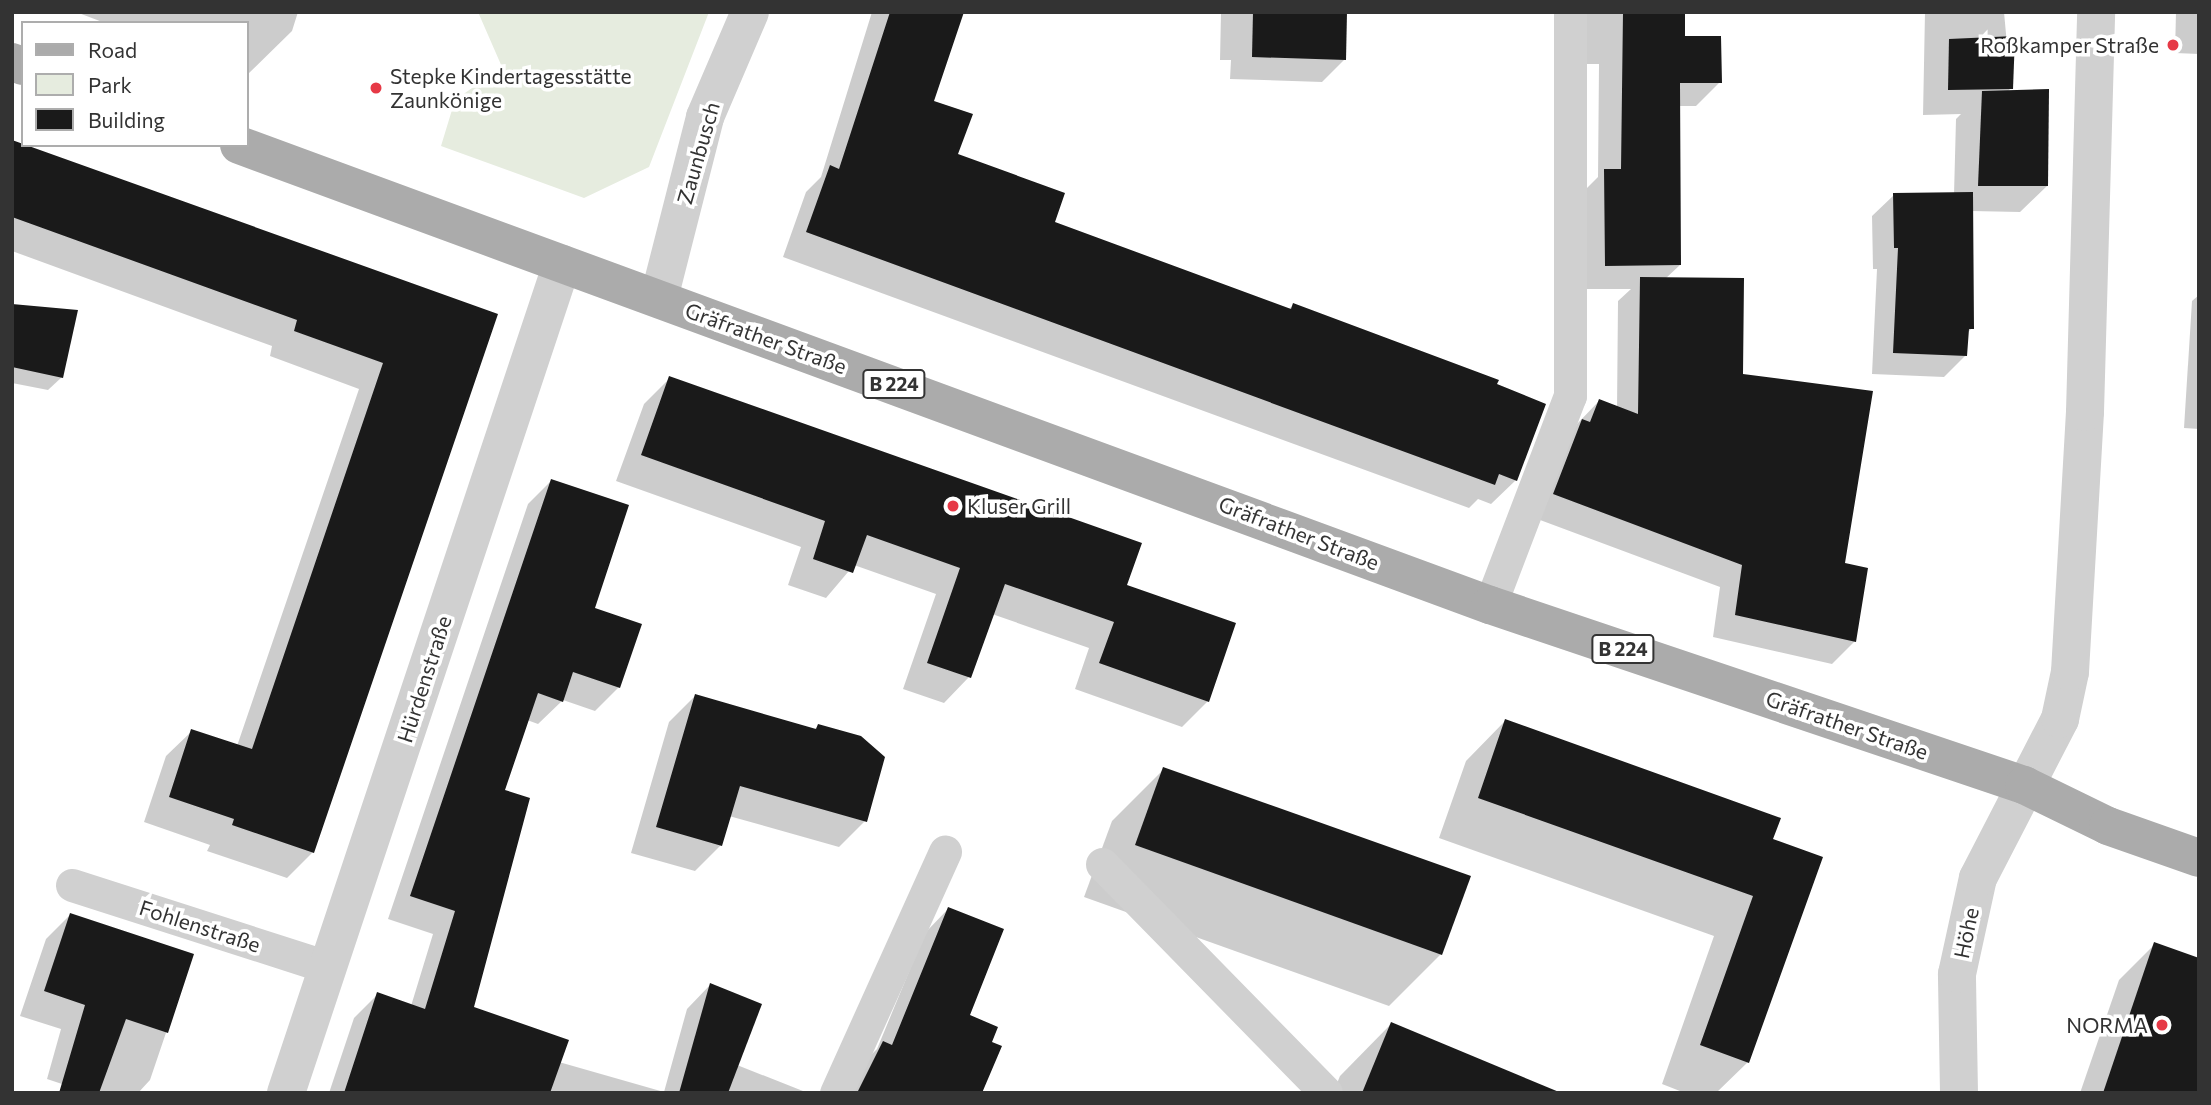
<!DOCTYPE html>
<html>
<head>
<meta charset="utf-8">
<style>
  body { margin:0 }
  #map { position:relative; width:2211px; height:1105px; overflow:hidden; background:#fff; font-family:Commissioner,sans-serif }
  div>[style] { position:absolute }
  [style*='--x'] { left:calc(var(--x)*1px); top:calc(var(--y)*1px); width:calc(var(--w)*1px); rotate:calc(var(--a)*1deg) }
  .green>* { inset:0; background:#e6ecdf }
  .shadow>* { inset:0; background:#0003 }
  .building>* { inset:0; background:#1a1a1a }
  .lane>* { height:33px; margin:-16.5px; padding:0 16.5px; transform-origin:16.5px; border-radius:16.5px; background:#d0d0d0 }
  .street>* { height:38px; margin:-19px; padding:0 19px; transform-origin:19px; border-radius:19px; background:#d0d0d0 }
  .primary>* { height:38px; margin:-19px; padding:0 19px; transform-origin:19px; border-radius:19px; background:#ababab }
  .dots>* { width:19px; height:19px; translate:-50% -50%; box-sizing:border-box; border:4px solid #fff; border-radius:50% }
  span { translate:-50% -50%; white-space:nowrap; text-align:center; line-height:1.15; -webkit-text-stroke:7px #fff; paint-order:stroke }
  .shield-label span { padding:2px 5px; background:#fff; border:2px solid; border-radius:5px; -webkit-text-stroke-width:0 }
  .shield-label { font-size:19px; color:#333; font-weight:700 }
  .poi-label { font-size:21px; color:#333 }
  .right { translate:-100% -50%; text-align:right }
  .left { translate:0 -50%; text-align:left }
  .street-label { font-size:21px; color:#333 }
  .frame { position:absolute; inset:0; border:14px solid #333; pointer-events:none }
  .legend { position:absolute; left:21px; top:21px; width:228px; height:126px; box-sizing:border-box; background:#fff; border:2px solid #adadad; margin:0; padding:9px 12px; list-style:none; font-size:21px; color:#333 }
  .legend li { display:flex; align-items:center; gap:14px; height:35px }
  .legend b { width:35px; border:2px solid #adadad }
</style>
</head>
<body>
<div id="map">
  <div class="green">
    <i style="clip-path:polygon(478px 12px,709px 12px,649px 167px,584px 198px,441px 146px,455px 100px,502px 67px)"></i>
  </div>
  <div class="shadow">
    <i style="clip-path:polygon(76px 12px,298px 12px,292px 31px,248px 74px,247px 23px,105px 23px)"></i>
    <i style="clip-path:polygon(872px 12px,962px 12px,932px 102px,956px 155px,1053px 223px,1288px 310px,1293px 305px,1495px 385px,1516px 480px,1491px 504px,1478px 499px,1469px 508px,783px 257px,806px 192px,821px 177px)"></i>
    <i style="clip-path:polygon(1221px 12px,1346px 12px,1345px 59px,1322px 82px,1230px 79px,1231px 60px,1220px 60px)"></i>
    <i style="clip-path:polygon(1581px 12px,1683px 12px,1683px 38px,1720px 82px,1696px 106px,1679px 106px,1680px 265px,1665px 279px,1741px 375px,1843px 564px,1855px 641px,1832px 664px,1713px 637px,1720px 587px,1532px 517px,1577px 424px,1599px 401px,1617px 408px,1618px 301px,1631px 289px,1583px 289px,1581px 194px,1598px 177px,1599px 64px,1580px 64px)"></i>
    <i style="clip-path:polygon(1925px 12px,2004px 12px,2011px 88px,2007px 92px,2047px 186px,2020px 212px,1971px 211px,1972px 328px,1967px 333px,1965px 356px,1944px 377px,1872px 374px,1877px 269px,1873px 269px,1872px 216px,1894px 195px,1954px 194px,1956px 119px,1961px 114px,1923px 115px)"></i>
    <i style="clip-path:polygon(2176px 12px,2199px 12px,2199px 54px,2175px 53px)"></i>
    <i style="clip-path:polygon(12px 142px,495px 316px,313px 852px,287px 878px,207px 851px,210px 845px,144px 822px,166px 756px,192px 731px,237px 746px,359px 389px,270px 356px,272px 346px,12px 251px)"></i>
    <i style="clip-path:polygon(2199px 295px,2199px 429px,2184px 428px,2192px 301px)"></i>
    <i style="clip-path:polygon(12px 305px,62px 377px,48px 390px,12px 383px)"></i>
    <i style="clip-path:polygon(670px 378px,1125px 586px,1208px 701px,1182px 727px,1075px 689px,1089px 648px,992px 614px,969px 677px,944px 703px,903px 689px,936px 594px,854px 565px,826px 598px,788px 585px,801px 547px,616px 481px,644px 404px)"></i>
    <i style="clip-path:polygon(551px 481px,619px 687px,595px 711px,563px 700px,538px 724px,527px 720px,503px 791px,472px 1008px,559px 1062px,664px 1092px,687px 1009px,710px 985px,737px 1065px,808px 1093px,329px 1093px,354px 1018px,378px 994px,411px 1006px,433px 934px,388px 919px,528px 504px)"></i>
    <i style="clip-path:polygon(695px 696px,814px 730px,818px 726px,865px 821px,839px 847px,729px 816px,721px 845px,695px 871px,631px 853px,669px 722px)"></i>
    <i style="clip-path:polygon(1505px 721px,1771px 840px,1748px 1062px,1716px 1093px,1685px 1093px,1662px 1084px,1714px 936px,1439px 838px,1466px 761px)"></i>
    <i style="clip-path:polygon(1164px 769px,1441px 954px,1389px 1006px,1084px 897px,1112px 821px)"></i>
    <i style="clip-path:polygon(948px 909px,968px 1016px,990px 1043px,980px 1093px,847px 1093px,860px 1066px,877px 1049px,925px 933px)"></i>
    <i style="clip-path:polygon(70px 915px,192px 956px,150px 1080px,138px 1093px,89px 1093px,47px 1079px,61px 1029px,20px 1016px,46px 939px)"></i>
    <i style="clip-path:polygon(2155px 944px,2199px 1093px,2080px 1093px,2119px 980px)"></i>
    <i style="clip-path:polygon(1391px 1024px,1557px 1093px,1333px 1093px,1340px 1076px)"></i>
  </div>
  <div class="building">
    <i style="clip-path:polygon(890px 12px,964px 12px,934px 101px,973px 114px,958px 154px,1065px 193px,1055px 222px,1291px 309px,1293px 303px,1499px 380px,1497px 384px,1546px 404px,1517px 481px,1499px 474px,1495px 485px,806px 232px,830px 165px,839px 169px)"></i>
    <i style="clip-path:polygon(1253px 12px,1347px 12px,1346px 60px,1252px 57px)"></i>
    <i style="clip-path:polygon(1623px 12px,1685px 12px,1685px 36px,1721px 36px,1722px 83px,1680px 83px,1681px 265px,1605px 266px,1604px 169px,1621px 169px)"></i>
    <i style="clip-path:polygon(2015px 36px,2013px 89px,1948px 90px,1949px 39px)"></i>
    <i style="clip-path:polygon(2049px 89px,2048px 186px,1978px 186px,1982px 91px)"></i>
    <i style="clip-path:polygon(12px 140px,498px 314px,314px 853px,232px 825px,234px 819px,169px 797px,191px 729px,252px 749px,383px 363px,294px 331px,297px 320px,12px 217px)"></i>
    <i style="clip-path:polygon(1973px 192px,1974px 329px,1969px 329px,1967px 356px,1893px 353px,1898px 248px,1894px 248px,1893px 193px)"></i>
    <i style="clip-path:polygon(1640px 277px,1744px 278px,1743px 374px,1873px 391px,1845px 563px,1868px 568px,1856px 642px,1735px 615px,1742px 565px,1553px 494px,1582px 419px,1590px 422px,1599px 399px,1638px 414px)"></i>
    <i style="clip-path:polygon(12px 304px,78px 310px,63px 378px,12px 367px)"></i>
    <i style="clip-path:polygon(669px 376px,1142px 543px,1127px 585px,1236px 623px,1209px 702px,1099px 663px,1114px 622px,1005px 584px,971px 678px,927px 663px,960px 568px,867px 535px,853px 573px,813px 559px,825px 521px,641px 455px)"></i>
    <i style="clip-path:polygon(551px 479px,629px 505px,595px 608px,642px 624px,620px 688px,573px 672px,563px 702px,538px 693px,505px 790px,530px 798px,474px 1007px,569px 1040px,550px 1093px,344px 1093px,377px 992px,425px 1009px,455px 911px,410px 896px)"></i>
    <i style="clip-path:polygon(695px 694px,816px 729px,818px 724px,861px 736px,885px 757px,867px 822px,740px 786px,722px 846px,656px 827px)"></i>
    <i style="clip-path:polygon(1505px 719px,1781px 818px,1773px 839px,1823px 857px,1749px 1063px,1700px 1045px,1753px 896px,1478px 798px)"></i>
    <i style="clip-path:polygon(1163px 767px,1471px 876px,1442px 955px,1135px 845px)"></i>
    <i style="clip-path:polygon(948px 907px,1004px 929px,970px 1015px,998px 1027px,992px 1042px,1002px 1046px,982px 1093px,857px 1093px,883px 1041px,892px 1045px)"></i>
    <i style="clip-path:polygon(70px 913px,194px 954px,168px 1033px,126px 1019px,99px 1093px,59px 1093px,85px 1005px,44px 991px)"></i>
    <i style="clip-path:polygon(2154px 942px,2199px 958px,2199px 1093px,2103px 1093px)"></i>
    <i style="clip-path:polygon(710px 983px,762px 1004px,728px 1093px,679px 1093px)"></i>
    <i style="clip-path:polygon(1391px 1022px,1559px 1092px,1559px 1093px,1362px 1093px)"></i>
  </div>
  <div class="lane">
    <i style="--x:1490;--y:605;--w:224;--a:-69.1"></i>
    <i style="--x:1570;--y:396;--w:384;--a:-90"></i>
    <i style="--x:1102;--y:864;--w:320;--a:45.6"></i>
    <i style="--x:72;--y:885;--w:269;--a:17.8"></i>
    <i style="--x:836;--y:1093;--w:265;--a:-65.7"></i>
  </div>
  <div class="street">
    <i style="--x:659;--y:298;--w:187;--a:-75.7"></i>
    <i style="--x:705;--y:117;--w:114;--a:-66.8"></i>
    <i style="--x:286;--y:1093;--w:874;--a:-71.59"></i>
    <i style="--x:1959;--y:1093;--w:119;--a:-91"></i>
    <i style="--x:1957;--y:974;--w:98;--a:-77.7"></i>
    <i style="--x:1978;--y:878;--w:179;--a:-62.7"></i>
    <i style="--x:2060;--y:719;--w:48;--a:-78"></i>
    <i style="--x:2070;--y:672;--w:260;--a:-86.7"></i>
    <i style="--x:2085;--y:412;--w:400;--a:-88.4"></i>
  </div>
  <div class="primary">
    <i style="--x:12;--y:62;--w:12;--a:20"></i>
    <i style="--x:239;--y:145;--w:1333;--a:20.19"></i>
    <i style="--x:1490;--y:605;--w:564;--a:18.63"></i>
    <i style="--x:2024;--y:785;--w:93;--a:26"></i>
    <i style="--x:2108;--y:826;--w:96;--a:19.4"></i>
  </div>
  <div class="dots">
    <i style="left:2173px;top:45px;background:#e63946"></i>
    <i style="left:376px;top:88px;background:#e63946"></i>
    <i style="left:953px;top:506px;background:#e63946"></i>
    <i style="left:2162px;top:1025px;background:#e63946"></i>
  </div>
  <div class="shield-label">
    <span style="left:894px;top:384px">B 224</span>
    <span style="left:1623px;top:649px">B 224</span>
  </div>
  <div class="poi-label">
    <span class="right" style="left:2159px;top:45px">Roßkamper Straße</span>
    <span class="left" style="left:390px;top:88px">Stepke Kindertagesstätte<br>Zaunkönige</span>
    <span class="left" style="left:967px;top:506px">Kluser Grill</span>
    <span class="right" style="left:2148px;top:1025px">NORMA</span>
  </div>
  <div class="street-label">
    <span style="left:698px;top:153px;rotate:-74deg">Zaunbusch</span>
    <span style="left:766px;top:338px;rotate:20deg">Gräfrather Straße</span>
    <span style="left:1299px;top:533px;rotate:21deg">Gräfrather Straße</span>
    <span style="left:424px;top:679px;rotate:-72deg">Hürdenstraße</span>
    <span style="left:1847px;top:725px;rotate:19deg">Gräfrather Straße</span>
    <span style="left:200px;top:926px;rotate:18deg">Fohlenstraße</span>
    <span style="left:1966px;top:933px;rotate:-78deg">Höhe</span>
  </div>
  <div class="frame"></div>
  <ul class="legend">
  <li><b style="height:9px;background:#ababab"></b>Road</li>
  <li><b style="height:19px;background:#e6ecdf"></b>Park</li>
  <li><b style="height:19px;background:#1a1a1a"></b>Building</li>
  </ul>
</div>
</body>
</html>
